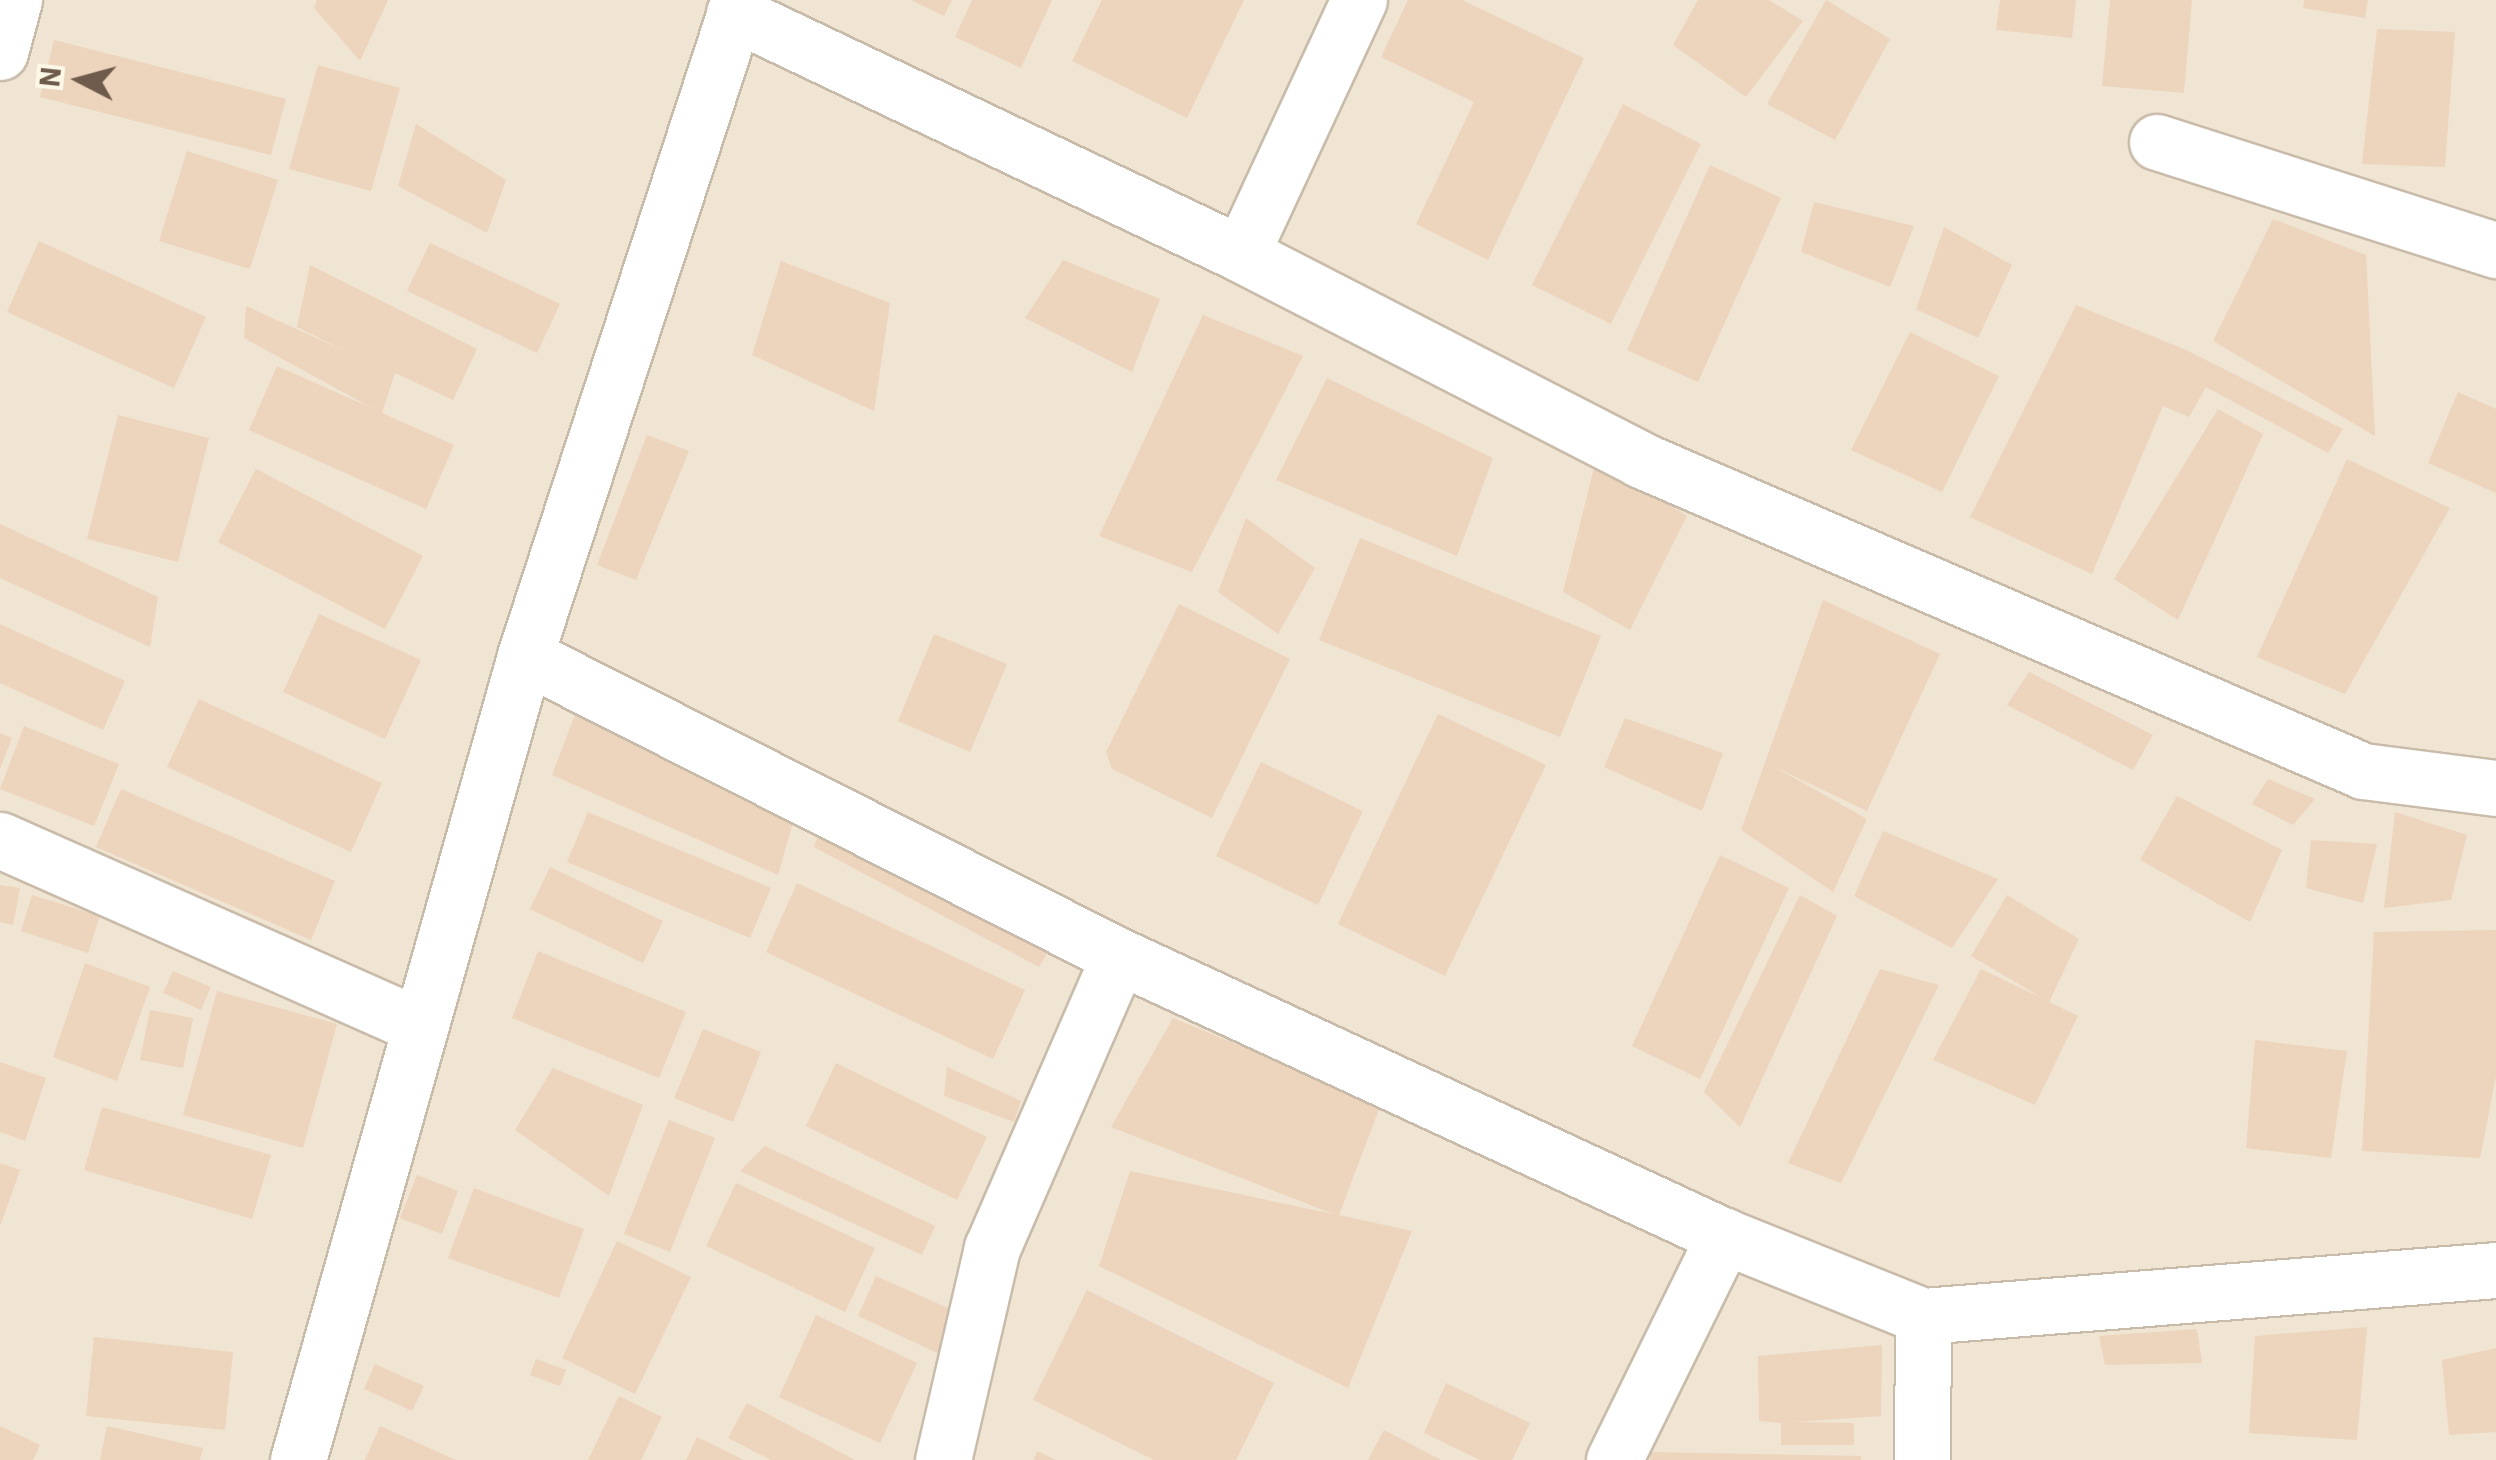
<!DOCTYPE html>
<html>
<head>
<meta charset="utf-8">
<style>
  body { margin:0 }
  #map { position:relative; width:2496px; height:1460px; overflow:hidden; background:#faf3e2; font-family:"IBM Plex Sans",sans-serif }
  div>[style] { position:absolute }
  [style*='--x'] { left:calc(var(--x)*1px); top:calc(var(--y)*1px); width:calc(var(--w)*1px); rotate:calc(var(--a)*1deg) }
  .residential>* { inset:0; background:#f0e5d2 }
  .building>* { inset:0; background:#ecd4bd }
  .roads { filter:drop-shadow(2px 0 #c9bbaa) drop-shadow(-2px 0 #c9bbaa) drop-shadow(0 2px #c9bbaa) drop-shadow(0 -2px #c9bbaa) }
  .minor>* { height:55px; margin:-27.5px; padding:0 27.5px; transform-origin:27.5px; border-radius:27.5px; background:#fff }
  span { translate:-50% -50%; white-space:nowrap; text-align:center; line-height:1.15; -webkit-text-stroke:8px #fdf7e8; paint-order:stroke }
  .north { position:absolute; left:30px; top:30px; width:100px; height:100px; -webkit-text-stroke:8px #fdf7e8; paint-order:stroke; rotate:276deg; font-size:28px; font-weight:700; line-height:40px; text-align:center; color:#6f5b4b }
  .north::after { content:''; display:block; margin:auto; width:35px; height:45px; background:#6f5b4b; clip-path:polygon(50% 0,100% 100%,50% 72%,0 100%) }
</style>
</head>
<body>
<div id="map">
  <div class="residential">
    <i style="clip-path:polygon(0 0,2496px 0,2496px 1460px,0 1460px)"></i>
  </div>
  <div class="building">
    <i style="clip-path:polygon(317px 0,388px 0,360px 61px,314px 8px)"></i>
    <i style="clip-path:polygon(911px 0,952px 0,944px 16px)"></i>
    <i style="clip-path:polygon(972px 0,1052px 0,1021px 68px,955px 37px)"></i>
    <i style="clip-path:polygon(1102px 0,1244px 0,1187px 118px,1072px 61px)"></i>
    <i style="clip-path:polygon(1408px 0,1462px 0,1584px 58px,1488px 260px,1416px 224px,1474px 102px,1381px 57px)"></i>
    <i style="clip-path:polygon(1698px 0,1769px 0,1803px 21px,1746px 97px,1673px 45px)"></i>
    <i style="clip-path:polygon(1826px 0,1890px 39px,1835px 140px,1767px 104px)"></i>
    <i style="clip-path:polygon(2000px 0,2076px 0,2072px 38px,1996px 30px)"></i>
    <i style="clip-path:polygon(2110px 0,2192px 0,2184px 93px,2102px 86px)"></i>
    <i style="clip-path:polygon(2304px 0,2368px 0,2365px 18px,2303px 8px)"></i>
    <i style="clip-path:polygon(2377px 29px,2455px 32px,2445px 167px,2362px 164px)"></i>
    <i style="clip-path:polygon(54px 40px,286px 99px,271px 155px,40px 97px)"></i>
    <i style="clip-path:polygon(318px 65px,400px 88px,371px 191px,289px 169px)"></i>
    <i style="clip-path:polygon(1623px 104px,1701px 144px,1611px 324px,1532px 285px)"></i>
    <i style="clip-path:polygon(416px 124px,506px 180px,487px 233px,398px 186px)"></i>
    <i style="clip-path:polygon(187px 151px,278px 180px,250px 269px,159px 241px)"></i>
    <i style="clip-path:polygon(1710px 165px,1781px 198px,1698px 382px,1627px 350px)"></i>
    <i style="clip-path:polygon(1814px 202px,1914px 226px,1890px 287px,1801px 252px)"></i>
    <i style="clip-path:polygon(2273px 219px,2366px 255px,2375px 436px,2213px 341px)"></i>
    <i style="clip-path:polygon(1944px 227px,2012px 265px,1978px 338px,1916px 309px)"></i>
    <i style="clip-path:polygon(39px 241px,206px 317px,174px 388px,7px 312px)"></i>
    <i style="clip-path:polygon(430px 243px,560px 304px,537px 353px,407px 291px)"></i>
    <i style="clip-path:polygon(1063px 260px,1160px 299px,1132px 372px,1025px 318px)"></i>
    <i style="clip-path:polygon(781px 261px,890px 303px,874px 411px,752px 355px)"></i>
    <i style="clip-path:polygon(310px 265px,477px 349px,453px 400px,395px 373px,382px 413px,454px 445px,426px 509px,249px 430px,277px 366px,374px 409px,244px 338px,246px 306px,347px 352px,297px 327px)"></i>
    <i style="clip-path:polygon(2076px 305px,2186px 350px,2343px 429px,2328px 453px,2206px 387px,2189px 417px,2163px 406px,2092px 574px,1970px 517px)"></i>
    <i style="clip-path:polygon(1203px 315px,1303px 356px,1192px 572px,1099px 536px)"></i>
    <i style="clip-path:polygon(1910px 332px,1999px 376px,1942px 492px,1851px 450px)"></i>
    <i style="clip-path:polygon(1327px 378px,1493px 458px,1457px 556px,1276px 480px)"></i>
    <i style="clip-path:polygon(2458px 392px,2496px 409px,2496px 493px,2428px 463px)"></i>
    <i style="clip-path:polygon(2218px 409px,2263px 434px,2178px 620px,2114px 579px)"></i>
    <i style="clip-path:polygon(118px 415px,209px 438px,178px 562px,87px 539px)"></i>
    <i style="clip-path:polygon(647px 435px,689px 451px,636px 580px,597px 565px)"></i>
    <i style="clip-path:polygon(2347px 459px,2450px 508px,2345px 694px,2257px 657px)"></i>
    <i style="clip-path:polygon(1596px 460px,1687px 516px,1630px 630px,1563px 592px)"></i>
    <i style="clip-path:polygon(256px 469px,423px 556px,385px 629px,218px 542px)"></i>
    <i style="clip-path:polygon(1246px 518px,1315px 568px,1278px 634px,1218px 592px)"></i>
    <i style="clip-path:polygon(0 524px,158px 597px,150px 647px,0 578px)"></i>
    <i style="clip-path:polygon(1360px 538px,1601px 636px,1560px 737px,1319px 640px)"></i>
    <i style="clip-path:polygon(1823px 600px,1940px 654px,1867px 811px,1775px 767px,1867px 819px,1833px 892px,1741px 830px)"></i>
    <i style="clip-path:polygon(1179px 604px,1290px 659px,1212px 818px,1112px 769px,1106px 752px)"></i>
    <i style="clip-path:polygon(319px 614px,421px 660px,385px 739px,283px 692px)"></i>
    <i style="clip-path:polygon(0 624px,125px 681px,103px 730px,0 683px)"></i>
    <i style="clip-path:polygon(934px 634px,1007px 664px,970px 752px,898px 721px)"></i>
    <i style="clip-path:polygon(2029px 672px,2153px 735px,2133px 770px,2007px 705px)"></i>
    <i style="clip-path:polygon(199px 699px,382px 783px,351px 852px,167px 767px)"></i>
    <i style="clip-path:polygon(578px 707px,795px 815px,778px 875px,552px 775px)"></i>
    <i style="clip-path:polygon(1438px 714px,1546px 765px,1445px 976px,1338px 924px)"></i>
    <i style="clip-path:polygon(1625px 718px,1723px 753px,1702px 811px,1604px 767px)"></i>
    <i style="clip-path:polygon(24px 726px,119px 764px,94px 826px,0 789px)"></i>
    <i style="clip-path:polygon(0 733px,12px 738px,0 769px)"></i>
    <i style="clip-path:polygon(1261px 762px,1363px 811px,1318px 905px,1216px 856px)"></i>
    <i style="clip-path:polygon(2268px 779px,2315px 799px,2293px 825px,2252px 804px)"></i>
    <i style="clip-path:polygon(121px 789px,335px 881px,311px 940px,96px 847px)"></i>
    <i style="clip-path:polygon(2177px 796px,2282px 850px,2250px 922px,2140px 860px)"></i>
    <i style="clip-path:polygon(827px 808px,1063px 927px,1039px 967px,814px 847px)"></i>
    <i style="clip-path:polygon(588px 812px,771px 888px,750px 938px,567px 862px)"></i>
    <i style="clip-path:polygon(2395px 812px,2467px 835px,2451px 900px,2384px 908px)"></i>
    <i style="clip-path:polygon(1883px 831px,1998px 879px,1952px 948px,1854px 896px)"></i>
    <i style="clip-path:polygon(2311px 840px,2377px 844px,2363px 903px,2306px 888px)"></i>
    <i style="clip-path:polygon(1720px 855px,1789px 888px,1700px 1079px,1632px 1046px)"></i>
    <i style="clip-path:polygon(550px 867px,663px 921px,643px 963px,530px 909px)"></i>
    <i style="clip-path:polygon(797px 883px,1025px 990px,993px 1059px,766px 952px)"></i>
    <i style="clip-path:polygon(0 885px,20px 888px,13px 925px,0 922px)"></i>
    <i style="clip-path:polygon(32px 895px,100px 916px,88px 953px,21px 931px)"></i>
    <i style="clip-path:polygon(1800px 895px,1837px 916px,1740px 1127px,1704px 1092px)"></i>
    <i style="clip-path:polygon(2007px 895px,2079px 939px,2049px 1002px,2078px 1016px,2035px 1105px,1933px 1060px,1981px 969px,2044px 999px,1971px 956px)"></i>
    <i style="clip-path:polygon(2496px 930px,2496px 1076px,2480px 1158px,2362px 1151px,2374px 932px)"></i>
    <i style="clip-path:polygon(538px 951px,686px 1012px,659px 1078px,512px 1018px)"></i>
    <i style="clip-path:polygon(85px 963px,150px 987px,117px 1081px,53px 1057px)"></i>
    <i style="clip-path:polygon(1880px 969px,1939px 985px,1841px 1183px,1788px 1163px)"></i>
    <i style="clip-path:polygon(173px 971px,211px 987px,201px 1010px,163px 993px)"></i>
    <i style="clip-path:polygon(217px 991px,337px 1024px,303px 1148px,183px 1115px)"></i>
    <i style="clip-path:polygon(150px 1010px,193px 1018px,183px 1068px,140px 1060px)"></i>
    <i style="clip-path:polygon(1173px 1018px,1381px 1104px,1339px 1215px,1412px 1231px,1348px 1388px,1099px 1266px,1130px 1171px,1333px 1214px,1111px 1127px)"></i>
    <i style="clip-path:polygon(703px 1029px,761px 1052px,733px 1122px,674px 1098px)"></i>
    <i style="clip-path:polygon(2255px 1040px,2347px 1051px,2331px 1158px,2246px 1148px)"></i>
    <i style="clip-path:polygon(0 1062px,46px 1078px,25px 1141px,0 1132px)"></i>
    <i style="clip-path:polygon(836px 1063px,987px 1137px,957px 1200px,806px 1126px)"></i>
    <i style="clip-path:polygon(947px 1067px,1021px 1101px,1014px 1122px,944px 1096px)"></i>
    <i style="clip-path:polygon(553px 1068px,643px 1105px,609px 1196px,515px 1130px)"></i>
    <i style="clip-path:polygon(102px 1107px,271px 1155px,252px 1219px,84px 1170px)"></i>
    <i style="clip-path:polygon(669px 1120px,715px 1138px,670px 1252px,624px 1234px)"></i>
    <i style="clip-path:polygon(765px 1146px,935px 1226px,922px 1255px,740px 1171px)"></i>
    <i style="clip-path:polygon(0 1163px,20px 1170px,1px 1224px,0 1224px)"></i>
    <i style="clip-path:polygon(417px 1175px,458px 1191px,442px 1234px,400px 1218px)"></i>
    <i style="clip-path:polygon(736px 1183px,875px 1248px,845px 1312px,706px 1246px)"></i>
    <i style="clip-path:polygon(474px 1188px,584px 1229px,559px 1298px,448px 1258px)"></i>
    <i style="clip-path:polygon(617px 1241px,691px 1277px,635px 1394px,562px 1358px)"></i>
    <i style="clip-path:polygon(876px 1276px,963px 1315px,944px 1356px,858px 1316px)"></i>
    <i style="clip-path:polygon(1087px 1290px,1274px 1383px,1236px 1460px,1154px 1460px,1033px 1400px)"></i>
    <i style="clip-path:polygon(816px 1315px,917px 1363px,880px 1443px,779px 1397px)"></i>
    <i style="clip-path:polygon(2367px 1327px,2357px 1440px,2249px 1433px,2255px 1336px)"></i>
    <i style="clip-path:polygon(2197px 1329px,2202px 1363px,2105px 1365px,2099px 1336px)"></i>
    <i style="clip-path:polygon(94px 1337px,233px 1352px,225px 1430px,86px 1416px)"></i>
    <i style="clip-path:polygon(1882px 1345px,1881px 1416px,1793px 1422px,1854px 1423px,1854px 1445px,1781px 1445px,1781px 1423px,1759px 1421px,1758px 1356px)"></i>
    <i style="clip-path:polygon(2496px 1348px,2496px 1432px,2449px 1435px,2442px 1360px)"></i>
    <i style="clip-path:polygon(536px 1359px,566px 1370px,560px 1386px,530px 1375px)"></i>
    <i style="clip-path:polygon(375px 1364px,424px 1386px,412px 1411px,364px 1389px)"></i>
    <i style="clip-path:polygon(1446px 1383px,1530px 1423px,1512px 1460px,1480px 1460px,1424px 1433px)"></i>
    <i style="clip-path:polygon(619px 1396px,662px 1417px,641px 1460px,588px 1460px)"></i>
    <i style="clip-path:polygon(747px 1403px,855px 1460px,771px 1460px,728px 1438px)"></i>
    <i style="clip-path:polygon(0 1426px,40px 1445px,33px 1460px,0 1460px)"></i>
    <i style="clip-path:polygon(107px 1426px,203px 1448px,200px 1460px,100px 1460px)"></i>
    <i style="clip-path:polygon(380px 1426px,456px 1460px,365px 1460px)"></i>
    <i style="clip-path:polygon(1384px 1430px,1441px 1460px,1368px 1460px)"></i>
    <i style="clip-path:polygon(697px 1437px,744px 1460px,686px 1460px)"></i>
    <i style="clip-path:polygon(1037px 1451px,1056px 1460px,1034px 1460px)"></i>
    <i style="clip-path:polygon(1650px 1452px,1861px 1456px,1861px 1460px,1650px 1460px)"></i>
  </div>
  <div class="roads">
    <div class="minor">
      <i style="--x:734;--y:13;--w:561;--a:25.42"></i>
      <i style="--x:1241;--y:254;--w:450;--a:27.2"></i>
      <i style="--x:1641;--y:460;--w:786;--a:23.3"></i>
      <i style="--x:2363;--y:771;--w:134;--a:7.3"></i>
      <i style="--x:0;--y:52;--w:54;--a:-74.9"></i>
      <i style="--x:2157;--y:142;--w:356;--a:17.7"></i>
      <i style="--x:1241;--y:254;--w:280;--a:-65.1"></i>
      <i style="--x:525;--y:656;--w:665;--a:26.8"></i>
      <i style="--x:1119;--y:956;--w:667;--a:24.84"></i>
      <i style="--x:1724;--y:1236;--w:214;--a:21.9"></i>
      <i style="--x:1923;--y:1316;--w:575;--a:-4.59"></i>
      <i style="--x:0;--y:840;--w:457;--a:23.9"></i>
      <i style="--x:298;--y:1460;--w:835;--a:-74.23"></i>
      <i style="--x:525;--y:656;--w:690;--a:-71.93"></i>
      <i style="--x:943;--y:1460;--w:218;--a:-77"></i>
      <i style="--x:992;--y:1248;--w:318;--a:-66.5"></i>
      <i style="--x:1614;--y:1460;--w:250;--a:-63.8"></i>
      <i style="--x:1922;--y:1460;--w:144;--a:-89.6"></i>
    </div>
  </div>
  <div class="north">N</div>
</div>
</body>
</html>
